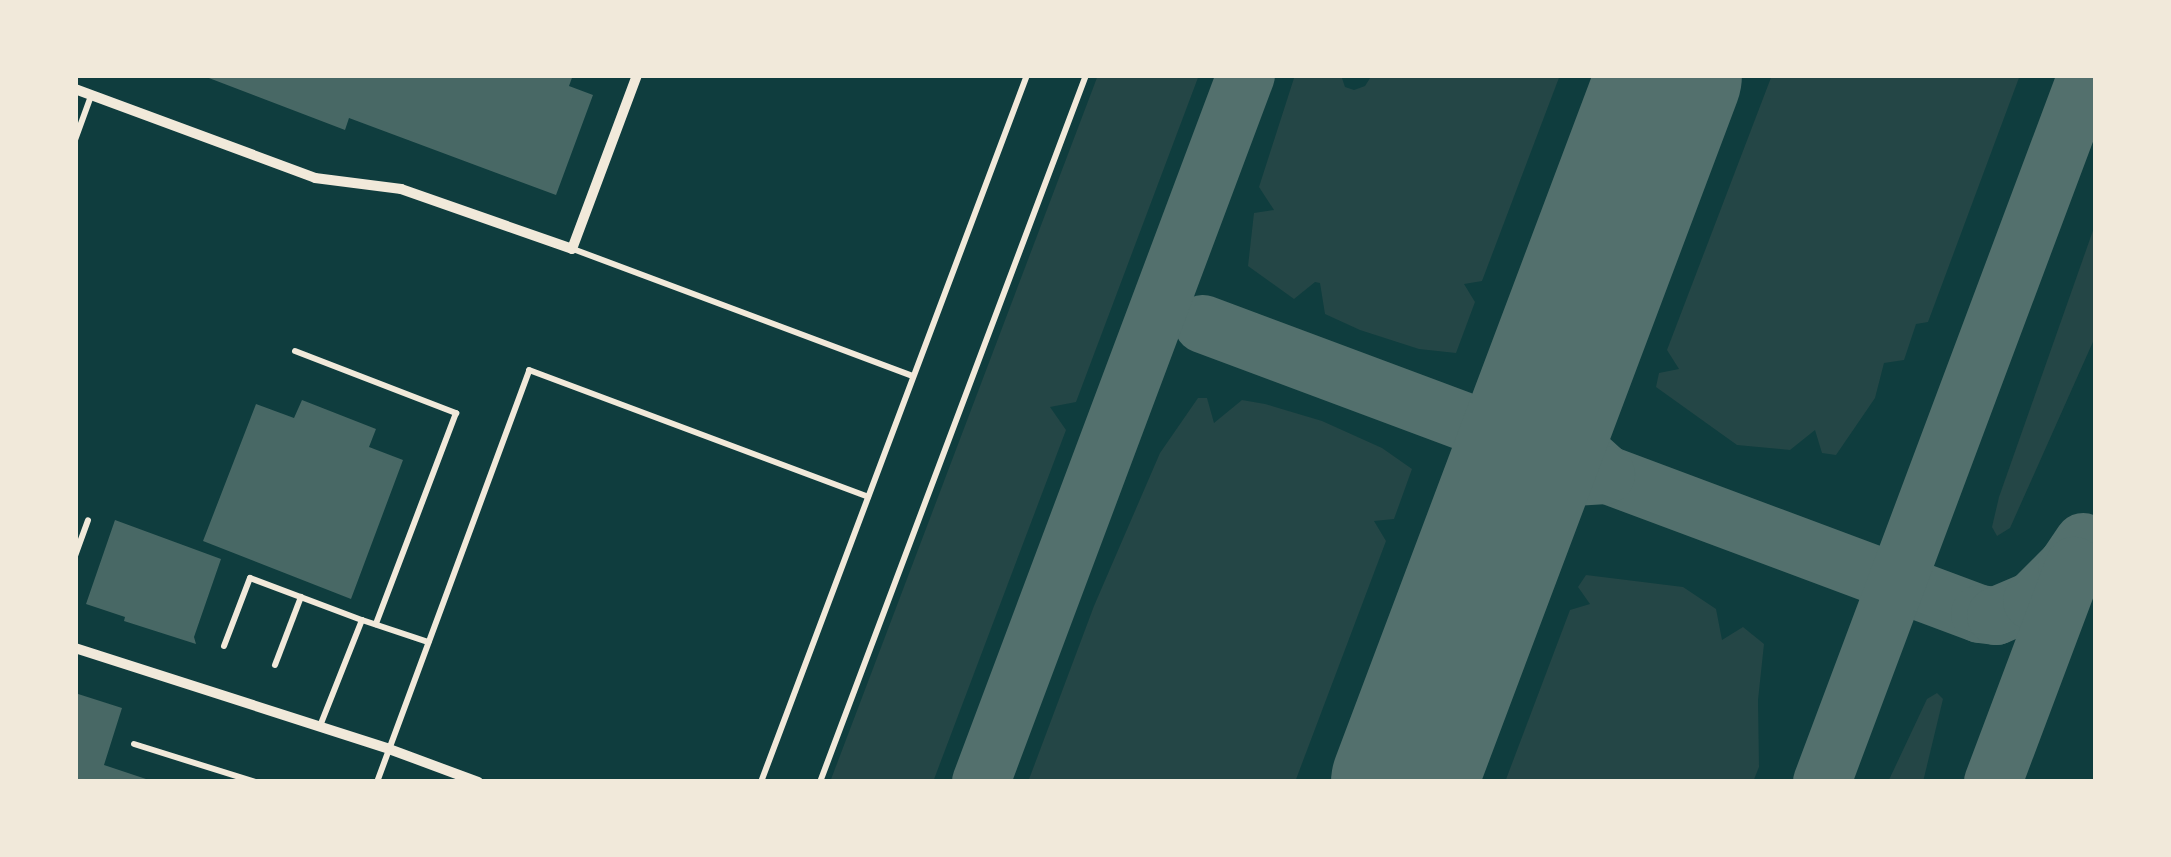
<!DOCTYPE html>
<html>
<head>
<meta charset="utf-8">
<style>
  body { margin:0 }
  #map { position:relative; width:2171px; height:857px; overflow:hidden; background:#0f3d3e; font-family:"DejaVu Sans",sans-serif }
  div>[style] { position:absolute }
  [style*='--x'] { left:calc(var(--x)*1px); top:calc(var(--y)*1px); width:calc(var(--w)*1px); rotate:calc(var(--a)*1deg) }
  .green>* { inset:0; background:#244646 }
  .taxiway>* { height:58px; margin:-29px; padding:0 29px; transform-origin:29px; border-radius:29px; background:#53706d }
  .runway>* { height:145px; margin:-72.5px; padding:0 72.5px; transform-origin:72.5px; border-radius:72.5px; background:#53706d }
  .building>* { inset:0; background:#486865 }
  .service>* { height:6px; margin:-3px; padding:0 3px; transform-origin:3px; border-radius:3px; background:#f1e9da }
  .minor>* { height:10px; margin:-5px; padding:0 5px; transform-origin:5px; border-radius:5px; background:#f1e9da }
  span { translate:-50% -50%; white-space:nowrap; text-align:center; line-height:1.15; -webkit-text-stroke:10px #f1e9da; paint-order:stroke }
  .frame { position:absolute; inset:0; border:78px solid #f1e9da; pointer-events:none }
</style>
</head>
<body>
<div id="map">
  <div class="green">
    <i style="clip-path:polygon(1098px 75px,1199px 75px,1076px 402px,1050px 407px,1066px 430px,933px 782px,830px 782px)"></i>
    <i style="clip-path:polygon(1295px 75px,1341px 75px,1345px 87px,1354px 90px,1365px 86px,1372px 75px,1560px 75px,1482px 281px,1464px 284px,1475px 302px,1456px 353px,1419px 349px,1360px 330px,1325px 314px,1320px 283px,1315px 282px,1294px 299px,1248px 266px,1254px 213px,1274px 210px,1259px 187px)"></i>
    <i style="clip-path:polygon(1772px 75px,2020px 75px,1928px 322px,1916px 324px,1904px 360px,1884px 363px,1875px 398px,1836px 455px,1822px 453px,1815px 430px,1790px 450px,1737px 445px,1656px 387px,1659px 373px,1679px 369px,1667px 350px)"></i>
    <i style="clip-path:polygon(2096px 222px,2096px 335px,2010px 528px,1997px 536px,1992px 527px,1999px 497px)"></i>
    <i style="clip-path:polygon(1198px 398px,1207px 398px,1214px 423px,1242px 400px,1265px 404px,1322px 421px,1382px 448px,1412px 469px,1394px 519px,1374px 521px,1386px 541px,1295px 782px,1028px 782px,1094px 606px,1160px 453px)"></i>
    <i style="clip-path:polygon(1586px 575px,1683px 587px,1716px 609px,1722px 640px,1743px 627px,1764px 644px,1758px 700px,1759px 767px,1753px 782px,1505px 782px,1570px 610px,1590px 604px,1578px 587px)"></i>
    <i style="clip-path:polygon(1937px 693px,1943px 699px,1923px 782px,1888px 782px,1927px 699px)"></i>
  </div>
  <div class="taxiway">
    <i style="--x:1203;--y:324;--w:829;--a:20.47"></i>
    <i style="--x:1980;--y:614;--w:16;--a:7"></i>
    <i style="--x:1996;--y:616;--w:39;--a:-23"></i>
    <i style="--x:2032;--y:601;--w:49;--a:-45"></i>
    <i style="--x:2067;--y:566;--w:29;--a:-56"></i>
    <i style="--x:1557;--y:372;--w:19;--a:93"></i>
    <i style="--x:1556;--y:391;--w:47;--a:73.9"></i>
    <i style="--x:1569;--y:436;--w:16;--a:55"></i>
    <i style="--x:1578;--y:449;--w:38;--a:42"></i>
    <i style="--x:1504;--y:514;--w:23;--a:-47"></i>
    <i style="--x:1520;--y:497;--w:42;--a:-27.2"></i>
    <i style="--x:1557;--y:478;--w:49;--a:-3.5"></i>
    <i style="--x:981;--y:782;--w:755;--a:-69.45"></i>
    <i style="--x:1822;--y:782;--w:755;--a:-69.45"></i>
    <i style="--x:1993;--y:782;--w:231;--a:-69.4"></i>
  </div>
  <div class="runway">
    <i style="--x:1403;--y:782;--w:755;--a:-69.38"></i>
  </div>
  <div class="building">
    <i style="clip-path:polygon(201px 75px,573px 75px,569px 86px,593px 95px,556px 195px,349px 118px,345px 130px)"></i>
    <i style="clip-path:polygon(302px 400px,376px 429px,369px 447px,403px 460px,351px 599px,203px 541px,256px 404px,294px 418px)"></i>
    <i style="clip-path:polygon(115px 520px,221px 559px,194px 637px,196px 644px,124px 621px,125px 617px,86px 604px)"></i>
    <i style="clip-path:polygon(75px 693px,122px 708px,104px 765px,155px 782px,75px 782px)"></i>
  </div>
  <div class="service">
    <i style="--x:75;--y:140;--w:47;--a:-70"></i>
    <i style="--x:573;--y:249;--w:363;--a:20.5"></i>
    <i style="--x:295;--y:351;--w:173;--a:21.1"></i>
    <i style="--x:456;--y:413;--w:226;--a:110.8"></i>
    <i style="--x:75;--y:556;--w:38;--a:-70"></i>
    <i style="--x:224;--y:646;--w:73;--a:-69.1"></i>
    <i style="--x:250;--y:578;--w:120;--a:20.6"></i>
    <i style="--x:275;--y:665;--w:73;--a:-69.1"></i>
    <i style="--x:320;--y:726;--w:114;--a:-68.4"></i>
    <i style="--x:362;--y:620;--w:70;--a:18.4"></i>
    <i style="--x:134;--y:744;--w:127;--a:17.4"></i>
    <i style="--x:377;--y:782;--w:439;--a:-69.7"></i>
    <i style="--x:529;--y:370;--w:362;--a:20.5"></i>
    <i style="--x:761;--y:782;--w:755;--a:-69.38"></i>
    <i style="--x:820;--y:782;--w:755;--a:-69.38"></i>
  </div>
  <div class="minor">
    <i style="--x:75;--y:89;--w:256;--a:20.3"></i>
    <i style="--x:315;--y:178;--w:87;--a:7.3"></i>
    <i style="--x:401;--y:189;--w:181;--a:19.3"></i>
    <i style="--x:572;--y:249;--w:186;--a:-69.5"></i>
    <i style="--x:75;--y:648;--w:330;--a:17.8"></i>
    <i style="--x:389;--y:749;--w:95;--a:20.3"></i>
  </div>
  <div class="frame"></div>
</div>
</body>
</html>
